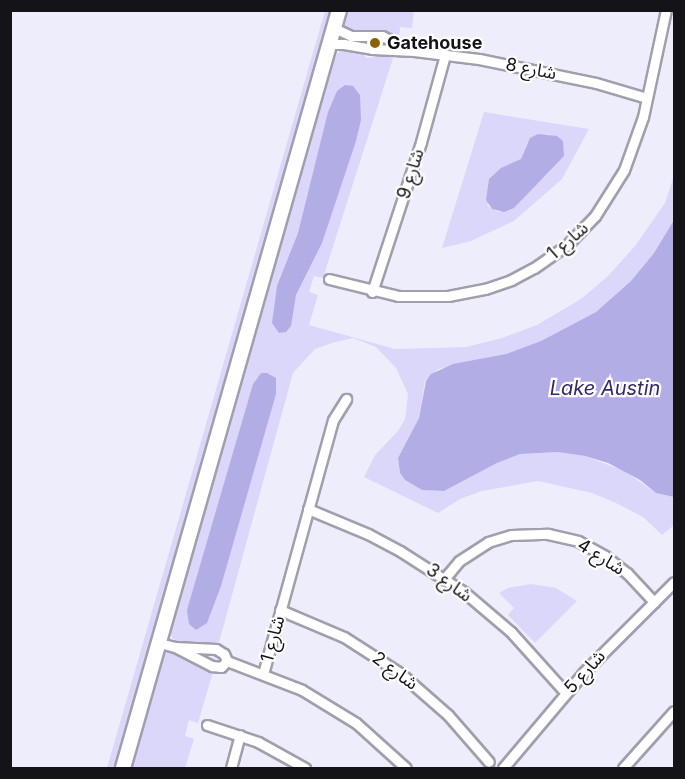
<!DOCTYPE html>
<html>
<head>
<meta charset="utf-8">
<style>
  body { margin:0 }
  #map { position:relative; width:685px; height:779px; overflow:hidden; background:#eeedfb; font-family:Inter,"Noto Sans Arabic",sans-serif }
  div>[style] { position:absolute }
  [style*='--x'] { left:calc(var(--x)*1px); top:calc(var(--y)*1px); width:calc(var(--w)*1px); rotate:calc(var(--a)*1deg) }
  .green>* { inset:0; background:#dad7fb }
  .water>* { inset:0; background:#b3ade6 }
  .roads { filter:drop-shadow(2px 0 #a09fac) drop-shadow(-2px 0 #a09fac) drop-shadow(0 2px #a09fac) drop-shadow(0 -2px #a09fac) }
  .street>* { height:9px; margin:-4.5px; padding:0 4.5px; transform-origin:4.5px; border-radius:4.5px; background:#fff }
  .secondary>* { height:14px; margin:-7px; padding:0 7px; transform-origin:7px; border-radius:7px; background:#fff }
  .dots>* { width:16px; height:16px; translate:-50% -50%; box-sizing:border-box; border:3px solid #fff; border-radius:50% }
  span { translate:-50% -50%; white-space:nowrap; text-align:center; line-height:1.15; -webkit-text-stroke:4.5px #fff; paint-order:stroke }
  .poi-label { font-size:18px; color:#141418; font-weight:700 }
  .left { translate:0 -50%; text-align:left }
  .street-label { font-size:18px; color:#141418 }
  .water-label { font-size:20px; color:#37286b; font-style:italic }
  .frame { position:absolute; inset:0; border:12px solid #141418; pointer-events:none }
</style>
</head>
<body>
<div id="map">
  <div class="green">
    <i style="clip-path:polygon(325px 11px,339px 11px,122px 768px,107px 768px)"></i>
    <i style="clip-path:polygon(343px 11px,414px 11px,412px 28px,400px 27px,399px 41px,382px 32px,349px 33px,341px 22px)"></i>
    <i style="clip-path:polygon(344px 47px,359px 51px,367px 58px,394px 55px,323px 278px,314px 276px,309px 292px,318px 295px,309px 325px,395px 349px,466px 347px,502px 338px,537px 325px,581px 299px,608px 276px,635px 246px,665px 203px,674px 176px,674px 220px,654px 253px,631px 281px,596px 312px,541px 341px,506px 354px,438px 369px,425px 381px,419px 418px,398px 458px,400px 473px,405px 480px,422px 490px,444px 491px,497px 463px,520px 454px,559px 452px,585px 456px,624px 471px,656px 493px,674px 497px,674px 525px,662px 535px,643px 517px,616px 503px,592px 493px,538px 481px,482px 491px,460px 499px,438px 513px,364px 477px,375px 455px,398px 431px,405px 419px,408px 394px,396px 368px,376px 347px,353px 338px,335px 342px,315px 349px,293px 373px,218px 646px,179px 642px,172px 638px,169px 629px,315px 111px,335px 56px)"></i>
    <i style="clip-path:polygon(evenodd,484px 112px,589px 129px,562px 179px,514px 221px,471px 241px,442px 248px,484px 112px,548px 134px,563px 141px,550px 171px,534px 185px,519px 203px,499px 212px,492px 209px,487px 205px,521px 159px,527px 144px,548px 134px)"></i>
    <i style="clip-path:polygon(531px 584px,556px 588px,577px 601px,535px 643px,508px 615px,514px 608px,499px 593px,508px 588px)"></i>
    <i style="clip-path:polygon(176px 650px,199px 668px,213px 672px,198px 723px,189px 720px,185px 736px,194px 739px,185px 768px,129px 768px,159px 660px,169px 651px)"></i>
  </div>
  <div class="water">
    <i style="clip-path:polygon(345px 85px,353px 86px,360px 95px,361px 120px,356px 141px,322px 243px,296px 295px,291px 326px,286px 332px,279px 333px,272px 323px,277px 286px,298px 233px,328px 112px,337px 91px)"></i>
    <i style="clip-path:polygon(538px 134px,557px 136px,563px 141px,564px 156px,514px 208px,504px 212px,492px 209px,486px 200px,489px 179px,501px 168px,521px 159px,530px 138px)"></i>
    <i style="clip-path:polygon(674px 220px,674px 497px,656px 493px,640px 480px,608px 463px,585px 456px,558px 452px,520px 454px,497px 463px,444px 491px,422px 490px,405px 480px,400px 473px,398px 458px,419px 418px,426px 381px,431px 374px,453px 364px,506px 354px,541px 341px,596px 312px,631px 281px,654px 253px)"></i>
    <i style="clip-path:polygon(261px 373px,267px 373px,276px 378px,276px 394px,221px 586px,207px 623px,196px 630px,189px 624px,187px 610px,253px 384px)"></i>
  </div>
  <div class="roads">
    <div class="street">
      <i style="--x:334;--y:28;--w:19;--a:25"></i>
      <i style="--x:351;--y:36;--w:31;--a:0"></i>
      <i style="--x:382;--y:36;--w:30;--a:26"></i>
      <i style="--x:329;--y:44;--w:15;--a:0"></i>
      <i style="--x:344;--y:44;--w:28;--a:10"></i>
      <i style="--x:372;--y:49;--w:42;--a:2.7"></i>
      <i style="--x:414;--y:51;--w:65;--a:7"></i>
      <i style="--x:479;--y:59;--w:119;--a:11.6"></i>
      <i style="--x:596;--y:83;--w:53;--a:16.4"></i>
      <i style="--x:329;--y:279;--w:71;--a:13.8"></i>
      <i style="--x:398;--y:296;--w:50;--a:0"></i>
      <i style="--x:448;--y:296;--w:38;--a:-11"></i>
      <i style="--x:485;--y:289;--w:28;--a:-19"></i>
      <i style="--x:511;--y:280;--w:26;--a:-28"></i>
      <i style="--x:534;--y:268;--w:40;--a:-34.9"></i>
      <i style="--x:567;--y:245;--w:40;--a:-46"></i>
      <i style="--x:595;--y:216;--w:54;--a:-57.8"></i>
      <i style="--x:624;--y:170;--w:56;--a:-70.3"></i>
      <i style="--x:643;--y:117;--w:109;--a:-77.9"></i>
      <i style="--x:372;--y:292;--w:158;--a:-71.9"></i>
      <i style="--x:421;--y:142;--w:90;--a:-74.6"></i>
      <i style="--x:308;--y:509;--w:65;--a:22.6"></i>
      <i style="--x:368;--y:534;--w:36;--a:28"></i>
      <i style="--x:400;--y:551;--w:76;--a:32.6"></i>
      <i style="--x:464;--y:592;--w:62;--a:40.4"></i>
      <i style="--x:511;--y:632;--w:82;--a:48"></i>
      <i style="--x:444;--y:579;--w:23;--a:-50"></i>
      <i style="--x:459;--y:561;--w:35;--a:-33"></i>
      <i style="--x:488;--y:542;--w:24;--a:-17"></i>
      <i style="--x:511;--y:535;--w:37;--a:-2"></i>
      <i style="--x:548;--y:534;--w:31;--a:13"></i>
      <i style="--x:578;--y:541;--w:31;--a:29"></i>
      <i style="--x:605;--y:556;--w:28;--a:38"></i>
      <i style="--x:627;--y:573;--w:40;--a:47"></i>
      <i style="--x:280;--y:610;--w:69;--a:22.9"></i>
      <i style="--x:344;--y:637;--w:67;--a:32.7"></i>
      <i style="--x:400;--y:673;--w:64;--a:41.2"></i>
      <i style="--x:448;--y:715;--w:62;--a:48.9"></i>
      <i style="--x:159;--y:643;--w:16;--a:14"></i>
      <i style="--x:175;--y:647;--w:42;--a:27.2"></i>
      <i style="--x:212;--y:666;--w:9;--a:6"></i>
      <i style="--x:221;--y:667;--w:8;--a:-45"></i>
      <i style="--x:175;--y:647;--w:41;--a:2.8"></i>
      <i style="--x:216;--y:649;--w:9;--a:32"></i>
      <i style="--x:224;--y:654;--w:8;--a:67"></i>
      <i style="--x:227;--y:661;--w:80;--a:21.1"></i>
      <i style="--x:302;--y:690;--w:63;--a:31.4"></i>
      <i style="--x:356;--y:723;--w:67;--a:42"></i>
      <i style="--x:263;--y:674;--w:263;--a:-74.6"></i>
      <i style="--x:333;--y:420;--w:25;--a:-58"></i>
      <i style="--x:207;--y:725;--w:54;--a:18.4"></i>
      <i style="--x:258;--y:742;--w:54;--a:29"></i>
      <i style="--x:231;--y:768;--w:34;--a:-75"></i>
      <i style="--x:503;--y:768;--w:126;--a:-49.8"></i>
      <i style="--x:584;--y:672;--w:127;--a:-45"></i>
      <i style="--x:623;--y:768;--w:76;--a:-48.2"></i>
    </div>
    <div class="secondary">
      <i style="--x:123;--y:768;--w:788;--a:-74.09"></i>
    </div>
  </div>
  <div class="dots">
    <i style="left:375px;top:43px;background:#8c6205"></i>
  </div>
  <div class="poi-label">
    <span class="left" style="left:387px;top:43px">Gatehouse</span>
  </div>
  <div class="street-label">
    <span style="left:531px;top:69px;rotate:11deg">شارع 8</span>
    <span style="left:411px;top:174px;rotate:-73deg">شارع 9</span>
    <span style="left:568px;top:241px;rotate:-41deg">شارع 1</span>
    <span style="left:601px;top:557px;rotate:32deg">شارع 4</span>
    <span style="left:449px;top:583px;rotate:36deg">شارع 3</span>
    <span style="left:273px;top:639px;rotate:-75deg">شارع 1</span>
    <span style="left:395px;top:671px;rotate:36deg">شارع 2</span>
    <span style="left:585px;top:672px;rotate:-48deg">شارع 5</span>
  </div>
  <div class="water-label">
    <span style="left:605px;top:388px">Lake Austin</span>
  </div>
  <div class="frame"></div>
</div>
</body>
</html>
